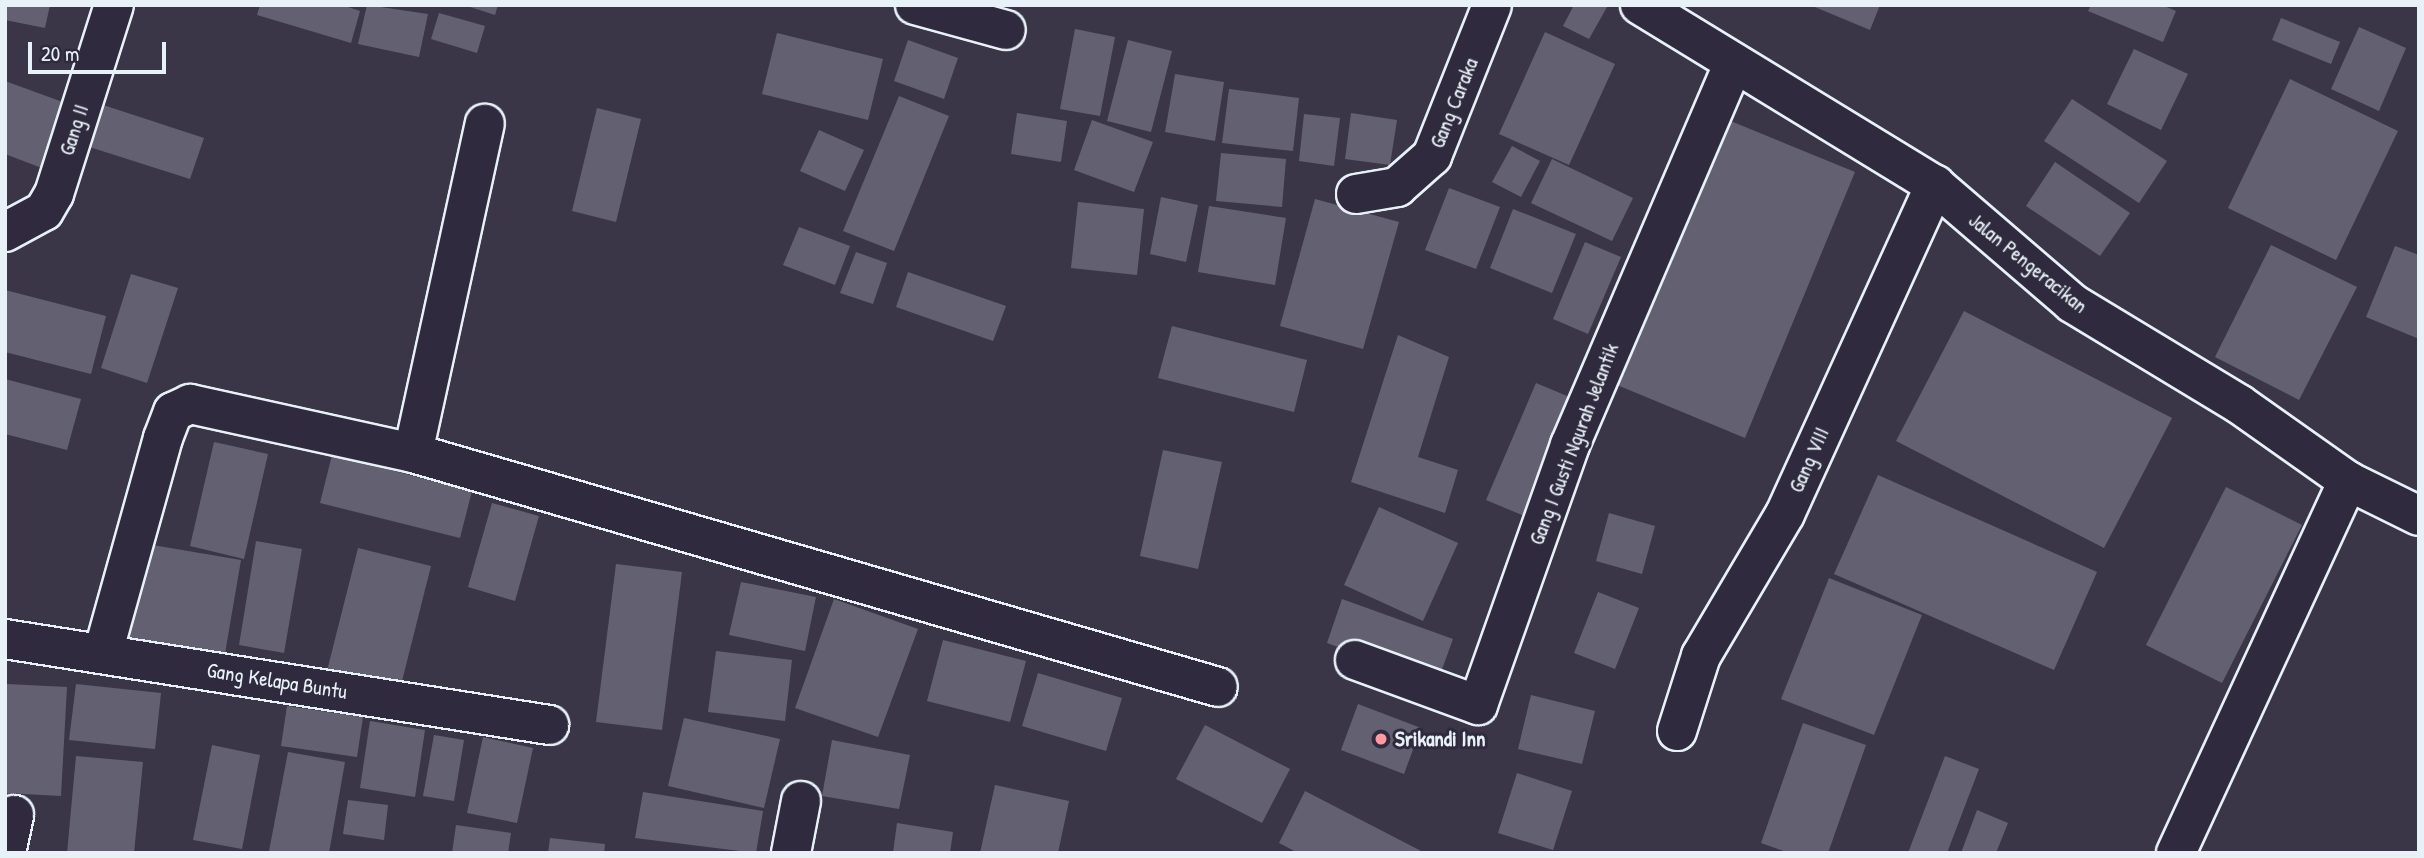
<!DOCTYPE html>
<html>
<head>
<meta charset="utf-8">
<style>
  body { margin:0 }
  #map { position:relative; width:2424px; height:858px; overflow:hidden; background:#3a3648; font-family:"Patrick Hand",sans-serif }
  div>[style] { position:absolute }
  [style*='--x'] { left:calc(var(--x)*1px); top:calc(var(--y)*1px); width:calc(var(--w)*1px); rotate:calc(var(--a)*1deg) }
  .building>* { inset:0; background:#636171 }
  .roads { filter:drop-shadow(2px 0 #e8f1f8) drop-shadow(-2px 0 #e8f1f8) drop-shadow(0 2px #e8f1f8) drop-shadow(0 -2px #e8f1f8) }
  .minor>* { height:38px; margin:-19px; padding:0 19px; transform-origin:19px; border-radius:19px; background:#2f2a3d }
  .dots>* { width:19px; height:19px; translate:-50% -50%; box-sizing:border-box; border:4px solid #2f2a3d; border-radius:50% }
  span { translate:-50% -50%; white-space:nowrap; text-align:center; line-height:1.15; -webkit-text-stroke:6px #2f2a3d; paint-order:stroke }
  .street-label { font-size:21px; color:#e8f1f8 }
  .poi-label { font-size:21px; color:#e8f1f8; font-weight:700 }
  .left { translate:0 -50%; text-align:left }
  .frame { position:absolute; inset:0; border:7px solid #e8f1f8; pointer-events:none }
  .scale { position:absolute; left:28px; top:42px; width:138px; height:32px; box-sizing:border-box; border:4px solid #e8f1f8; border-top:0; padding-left:9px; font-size:21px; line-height:24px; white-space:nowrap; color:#e8f1f8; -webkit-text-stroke:5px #2f2a3d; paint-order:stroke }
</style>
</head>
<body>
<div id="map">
  <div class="building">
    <i style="clip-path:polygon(5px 5px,50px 5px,45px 28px,5px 20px)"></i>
    <i style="clip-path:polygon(260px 5px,342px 5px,360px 11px,351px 43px,257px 15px)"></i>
    <i style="clip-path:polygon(367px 5px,428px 14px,419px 57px,358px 44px)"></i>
    <i style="clip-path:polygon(464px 5px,498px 5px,495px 15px)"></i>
    <i style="clip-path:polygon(1574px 5px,1607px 7px,1589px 39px,1563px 26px)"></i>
    <i style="clip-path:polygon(1810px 5px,1880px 5px,1870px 30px)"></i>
    <i style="clip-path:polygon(2091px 5px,2162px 5px,2176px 11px,2163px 42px,2088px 11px)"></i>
    <i style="clip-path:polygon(439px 13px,485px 26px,477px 53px,431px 39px)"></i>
    <i style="clip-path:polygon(2281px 18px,2340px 42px,2331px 64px,2272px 40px)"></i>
    <i style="clip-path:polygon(2359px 27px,2406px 48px,2379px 111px,2331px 89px)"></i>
    <i style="clip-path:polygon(1075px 29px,1115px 37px,1100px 116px,1060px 109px)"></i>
    <i style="clip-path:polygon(1545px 32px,1615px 64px,1569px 165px,1499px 134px)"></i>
    <i style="clip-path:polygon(777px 33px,883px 59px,868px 120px,762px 94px)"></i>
    <i style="clip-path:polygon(908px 40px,958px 58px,944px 99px,894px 81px)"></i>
    <i style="clip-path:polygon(1128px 40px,1172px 51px,1151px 132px,1107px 121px)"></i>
    <i style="clip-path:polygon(2134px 49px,2188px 74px,2161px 130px,2107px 104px)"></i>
    <i style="clip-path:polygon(1175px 74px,1224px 82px,1215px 141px,1165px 132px)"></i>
    <i style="clip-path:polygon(2290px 79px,2398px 131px,2336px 260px,2228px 208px)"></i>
    <i style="clip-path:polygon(5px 81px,71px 105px,47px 170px,5px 154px)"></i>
    <i style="clip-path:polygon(1229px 89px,1299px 98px,1293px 151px,1222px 143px)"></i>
    <i style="clip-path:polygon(899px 96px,949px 116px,894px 251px,843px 231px)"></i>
    <i style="clip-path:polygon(2072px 99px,2167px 161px,2139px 203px,2044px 141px)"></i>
    <i style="clip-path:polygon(94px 102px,204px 138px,190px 179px,80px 144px)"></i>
    <i style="clip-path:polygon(597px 108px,641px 119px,616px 222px,572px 211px)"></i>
    <i style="clip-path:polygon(1017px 113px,1067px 121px,1061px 162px,1011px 154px)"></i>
    <i style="clip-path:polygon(1351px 113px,1397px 120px,1390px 165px,1345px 159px)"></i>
    <i style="clip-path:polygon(1304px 114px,1340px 118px,1334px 166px,1299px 161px)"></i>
    <i style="clip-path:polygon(1716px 115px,1855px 172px,1745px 438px,1605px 380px)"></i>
    <i style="clip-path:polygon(1092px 120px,1153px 142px,1134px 192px,1074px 170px)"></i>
    <i style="clip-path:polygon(819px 130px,864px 150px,845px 191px,800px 171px)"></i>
    <i style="clip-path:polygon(1512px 146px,1540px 161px,1521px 197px,1492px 182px)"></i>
    <i style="clip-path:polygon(1221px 153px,1286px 159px,1282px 207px,1216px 201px)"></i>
    <i style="clip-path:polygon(1552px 159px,1633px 198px,1612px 241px,1531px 203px)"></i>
    <i style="clip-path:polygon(2055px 162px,2130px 213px,2100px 256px,2026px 206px)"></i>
    <i style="clip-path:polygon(1449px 188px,1500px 207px,1476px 269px,1425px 250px)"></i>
    <i style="clip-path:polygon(1161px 197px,1198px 205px,1186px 262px,1150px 254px)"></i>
    <i style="clip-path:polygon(1315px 199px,1399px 222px,1363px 349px,1280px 326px)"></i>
    <i style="clip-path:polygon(1078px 202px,1144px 209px,1137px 275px,1071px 268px)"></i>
    <i style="clip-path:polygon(1209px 206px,1286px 218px,1275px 285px,1198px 272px)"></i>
    <i style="clip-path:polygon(1513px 209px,1576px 234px,1552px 293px,1490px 268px)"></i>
    <i style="clip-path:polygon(799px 227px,850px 246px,835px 285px,783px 265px)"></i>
    <i style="clip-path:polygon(1585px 242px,1621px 257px,1588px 334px,1553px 319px)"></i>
    <i style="clip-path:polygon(2271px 245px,2357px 287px,2299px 400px,2215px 357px)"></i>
    <i style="clip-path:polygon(2395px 246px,2419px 255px,2419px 339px,2366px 317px)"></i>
    <i style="clip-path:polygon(856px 252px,887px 263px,873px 304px,840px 293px)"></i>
    <i style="clip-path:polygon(908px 272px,1006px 306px,993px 341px,896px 307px)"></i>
    <i style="clip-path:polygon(131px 274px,178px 288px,147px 383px,101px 368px)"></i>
    <i style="clip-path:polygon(5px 290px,106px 316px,91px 374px,5px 352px)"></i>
    <i style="clip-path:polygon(1964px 311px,2172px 418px,2104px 548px,1896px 441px)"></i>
    <i style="clip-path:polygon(1172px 326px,1307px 360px,1294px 412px,1158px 378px)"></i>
    <i style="clip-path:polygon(1398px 335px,1449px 357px,1418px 457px,1458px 470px,1445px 513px,1351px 482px)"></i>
    <i style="clip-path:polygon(5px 379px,81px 399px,67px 450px,5px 434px)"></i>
    <i style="clip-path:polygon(1536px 383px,1579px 401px,1529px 518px,1486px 500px)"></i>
    <i style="clip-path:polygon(214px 442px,268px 454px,244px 559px,190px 546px)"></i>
    <i style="clip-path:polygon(1163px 450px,1222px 462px,1198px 569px,1140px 556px)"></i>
    <i style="clip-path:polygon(332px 455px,472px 491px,460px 538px,320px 503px)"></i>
    <i style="clip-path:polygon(1878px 475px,2097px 572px,2054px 670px,1834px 574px)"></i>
    <i style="clip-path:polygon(2226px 487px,2302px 525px,2222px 683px,2146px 645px)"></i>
    <i style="clip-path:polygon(492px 503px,539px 516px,515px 601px,468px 587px)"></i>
    <i style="clip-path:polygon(1379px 507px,1458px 543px,1423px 621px,1344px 585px)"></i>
    <i style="clip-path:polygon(1609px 513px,1655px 526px,1642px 574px,1596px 561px)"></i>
    <i style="clip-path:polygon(256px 541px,302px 549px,284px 653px,239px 645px)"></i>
    <i style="clip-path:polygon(135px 542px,241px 560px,222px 671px,116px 653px)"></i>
    <i style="clip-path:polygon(358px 548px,431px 566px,400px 689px,327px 671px)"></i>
    <i style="clip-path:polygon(616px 564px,682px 572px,662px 730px,596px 722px)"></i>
    <i style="clip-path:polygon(1829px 578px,1922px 615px,1874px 735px,1781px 699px)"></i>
    <i style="clip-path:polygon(741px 582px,816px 597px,805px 651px,729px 635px)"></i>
    <i style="clip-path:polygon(1598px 592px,1639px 608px,1615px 669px,1574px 653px)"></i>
    <i style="clip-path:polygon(834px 599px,918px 629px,878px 737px,795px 708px)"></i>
    <i style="clip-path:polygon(1342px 599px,1453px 639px,1437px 683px,1327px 643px)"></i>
    <i style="clip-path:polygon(943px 640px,1026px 661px,1010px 722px,927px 701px)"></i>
    <i style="clip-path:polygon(716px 651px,792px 660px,785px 721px,708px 712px)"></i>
    <i style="clip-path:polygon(1038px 673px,1122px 698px,1106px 751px,1022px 726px)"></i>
    <i style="clip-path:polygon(7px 684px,67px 687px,61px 796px,5px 793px)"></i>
    <i style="clip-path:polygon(76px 684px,161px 693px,155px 749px,69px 740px)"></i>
    <i style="clip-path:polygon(1531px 695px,1595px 711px,1582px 764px,1518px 749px)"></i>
    <i style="clip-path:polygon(1358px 704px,1421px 728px,1404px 774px,1341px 750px)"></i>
    <i style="clip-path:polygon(287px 706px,363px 717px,357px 757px,281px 746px)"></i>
    <i style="clip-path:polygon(684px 718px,780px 739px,764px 808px,668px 786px)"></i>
    <i style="clip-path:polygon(370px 721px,425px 730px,415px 797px,360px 788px)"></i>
    <i style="clip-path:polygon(1803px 723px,1866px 745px,1828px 853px,1789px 853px,1761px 843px)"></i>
    <i style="clip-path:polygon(1205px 725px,1290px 769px,1262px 823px,1176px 779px)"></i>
    <i style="clip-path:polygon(434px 735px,464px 740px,454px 801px,423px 796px)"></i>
    <i style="clip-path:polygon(483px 737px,533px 748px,517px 823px,467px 813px)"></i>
    <i style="clip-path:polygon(832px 740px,910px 755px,899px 809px,822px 796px)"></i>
    <i style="clip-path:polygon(212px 745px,260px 755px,242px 849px,193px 840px)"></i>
    <i style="clip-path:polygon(288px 752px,345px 762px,329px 853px,269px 851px)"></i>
    <i style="clip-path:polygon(76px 756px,143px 762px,134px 853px,67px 853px)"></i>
    <i style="clip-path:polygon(1945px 756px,1979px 769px,1947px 853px,1908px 853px)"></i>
    <i style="clip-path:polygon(1517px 773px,1572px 791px,1553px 850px,1498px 833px)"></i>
    <i style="clip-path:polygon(995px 785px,1069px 801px,1058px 853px,980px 853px)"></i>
    <i style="clip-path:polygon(1305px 791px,1425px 853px,1298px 853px,1279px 843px)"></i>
    <i style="clip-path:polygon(643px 792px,763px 811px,756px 853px,635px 838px)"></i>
    <i style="clip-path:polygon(348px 800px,388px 805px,384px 840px,343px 834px)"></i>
    <i style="clip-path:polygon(1977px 810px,2008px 823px,1996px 853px,1961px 853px)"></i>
    <i style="clip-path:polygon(897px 823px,953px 832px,950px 853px,893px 853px)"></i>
    <i style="clip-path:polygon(456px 825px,511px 833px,508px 853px,452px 853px)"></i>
    <i style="clip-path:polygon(550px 838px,605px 844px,604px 853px,548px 853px)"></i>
  </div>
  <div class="roads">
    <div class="minor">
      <i style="--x:915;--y:5;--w:94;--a:15.4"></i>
      <i style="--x:1640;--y:5;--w:346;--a:31.4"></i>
      <i style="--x:1935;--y:185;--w:181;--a:40.7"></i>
      <i style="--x:2072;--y:303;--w:195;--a:31.2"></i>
      <i style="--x:2239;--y:404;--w:133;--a:35.2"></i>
      <i style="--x:2348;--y:481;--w:79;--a:26.2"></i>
      <i style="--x:1356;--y:194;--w:42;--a:-9.7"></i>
      <i style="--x:1397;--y:187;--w:47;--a:-41.5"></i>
      <i style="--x:1432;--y:156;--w:162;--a:-68.3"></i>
      <i style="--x:5;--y:232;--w:44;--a:-28.3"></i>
      <i style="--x:44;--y:211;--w:20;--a:-60"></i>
      <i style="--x:54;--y:194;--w:198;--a:-72.4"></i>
      <i style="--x:413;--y:453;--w:337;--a:-77.7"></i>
      <i style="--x:5;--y:639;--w:551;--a:8.98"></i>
      <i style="--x:103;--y:653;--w:223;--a:-74.4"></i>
      <i style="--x:163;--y:438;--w:28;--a:-69"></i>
      <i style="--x:173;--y:412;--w:19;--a:-25"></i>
      <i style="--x:190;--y:404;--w:228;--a:12.4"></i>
      <i style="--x:413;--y:453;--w:838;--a:16.21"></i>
      <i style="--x:1355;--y:660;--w:131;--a:20.1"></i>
      <i style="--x:1478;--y:705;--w:276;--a:-70.5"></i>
      <i style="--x:1570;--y:445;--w:411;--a:-66.8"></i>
      <i style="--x:1677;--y:731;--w:79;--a:-72.3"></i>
      <i style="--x:1701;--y:656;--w:165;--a:-59.4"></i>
      <i style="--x:1785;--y:514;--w:362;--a:-65.5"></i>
      <i style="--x:6;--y:853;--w:39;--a:-78"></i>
      <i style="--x:791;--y:853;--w:53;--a:-79.1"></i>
      <i style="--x:2176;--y:853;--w:410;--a:-65.2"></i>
    </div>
  </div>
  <div class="dots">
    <i style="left:1381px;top:739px;background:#ff9aa2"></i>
  </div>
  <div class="street-label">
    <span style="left:1454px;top:103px;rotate:-68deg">Gang Caraka</span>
    <span style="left:74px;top:130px;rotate:-72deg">Gang II</span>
    <span style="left:2028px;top:263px;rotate:39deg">Jalan Pengeracikan</span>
    <span style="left:1574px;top:444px;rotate:-69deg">Gang I Gusti Ngurah Jelantik</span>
    <span style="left:1809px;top:460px;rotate:-66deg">Gang VIII</span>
    <span style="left:277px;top:681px;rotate:9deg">Gang Kelapa Buntu</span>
  </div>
  <div class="poi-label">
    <span class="left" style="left:1395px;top:739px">Srikandi Inn</span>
  </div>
  <div class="frame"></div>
  <div class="scale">20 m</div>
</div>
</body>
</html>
